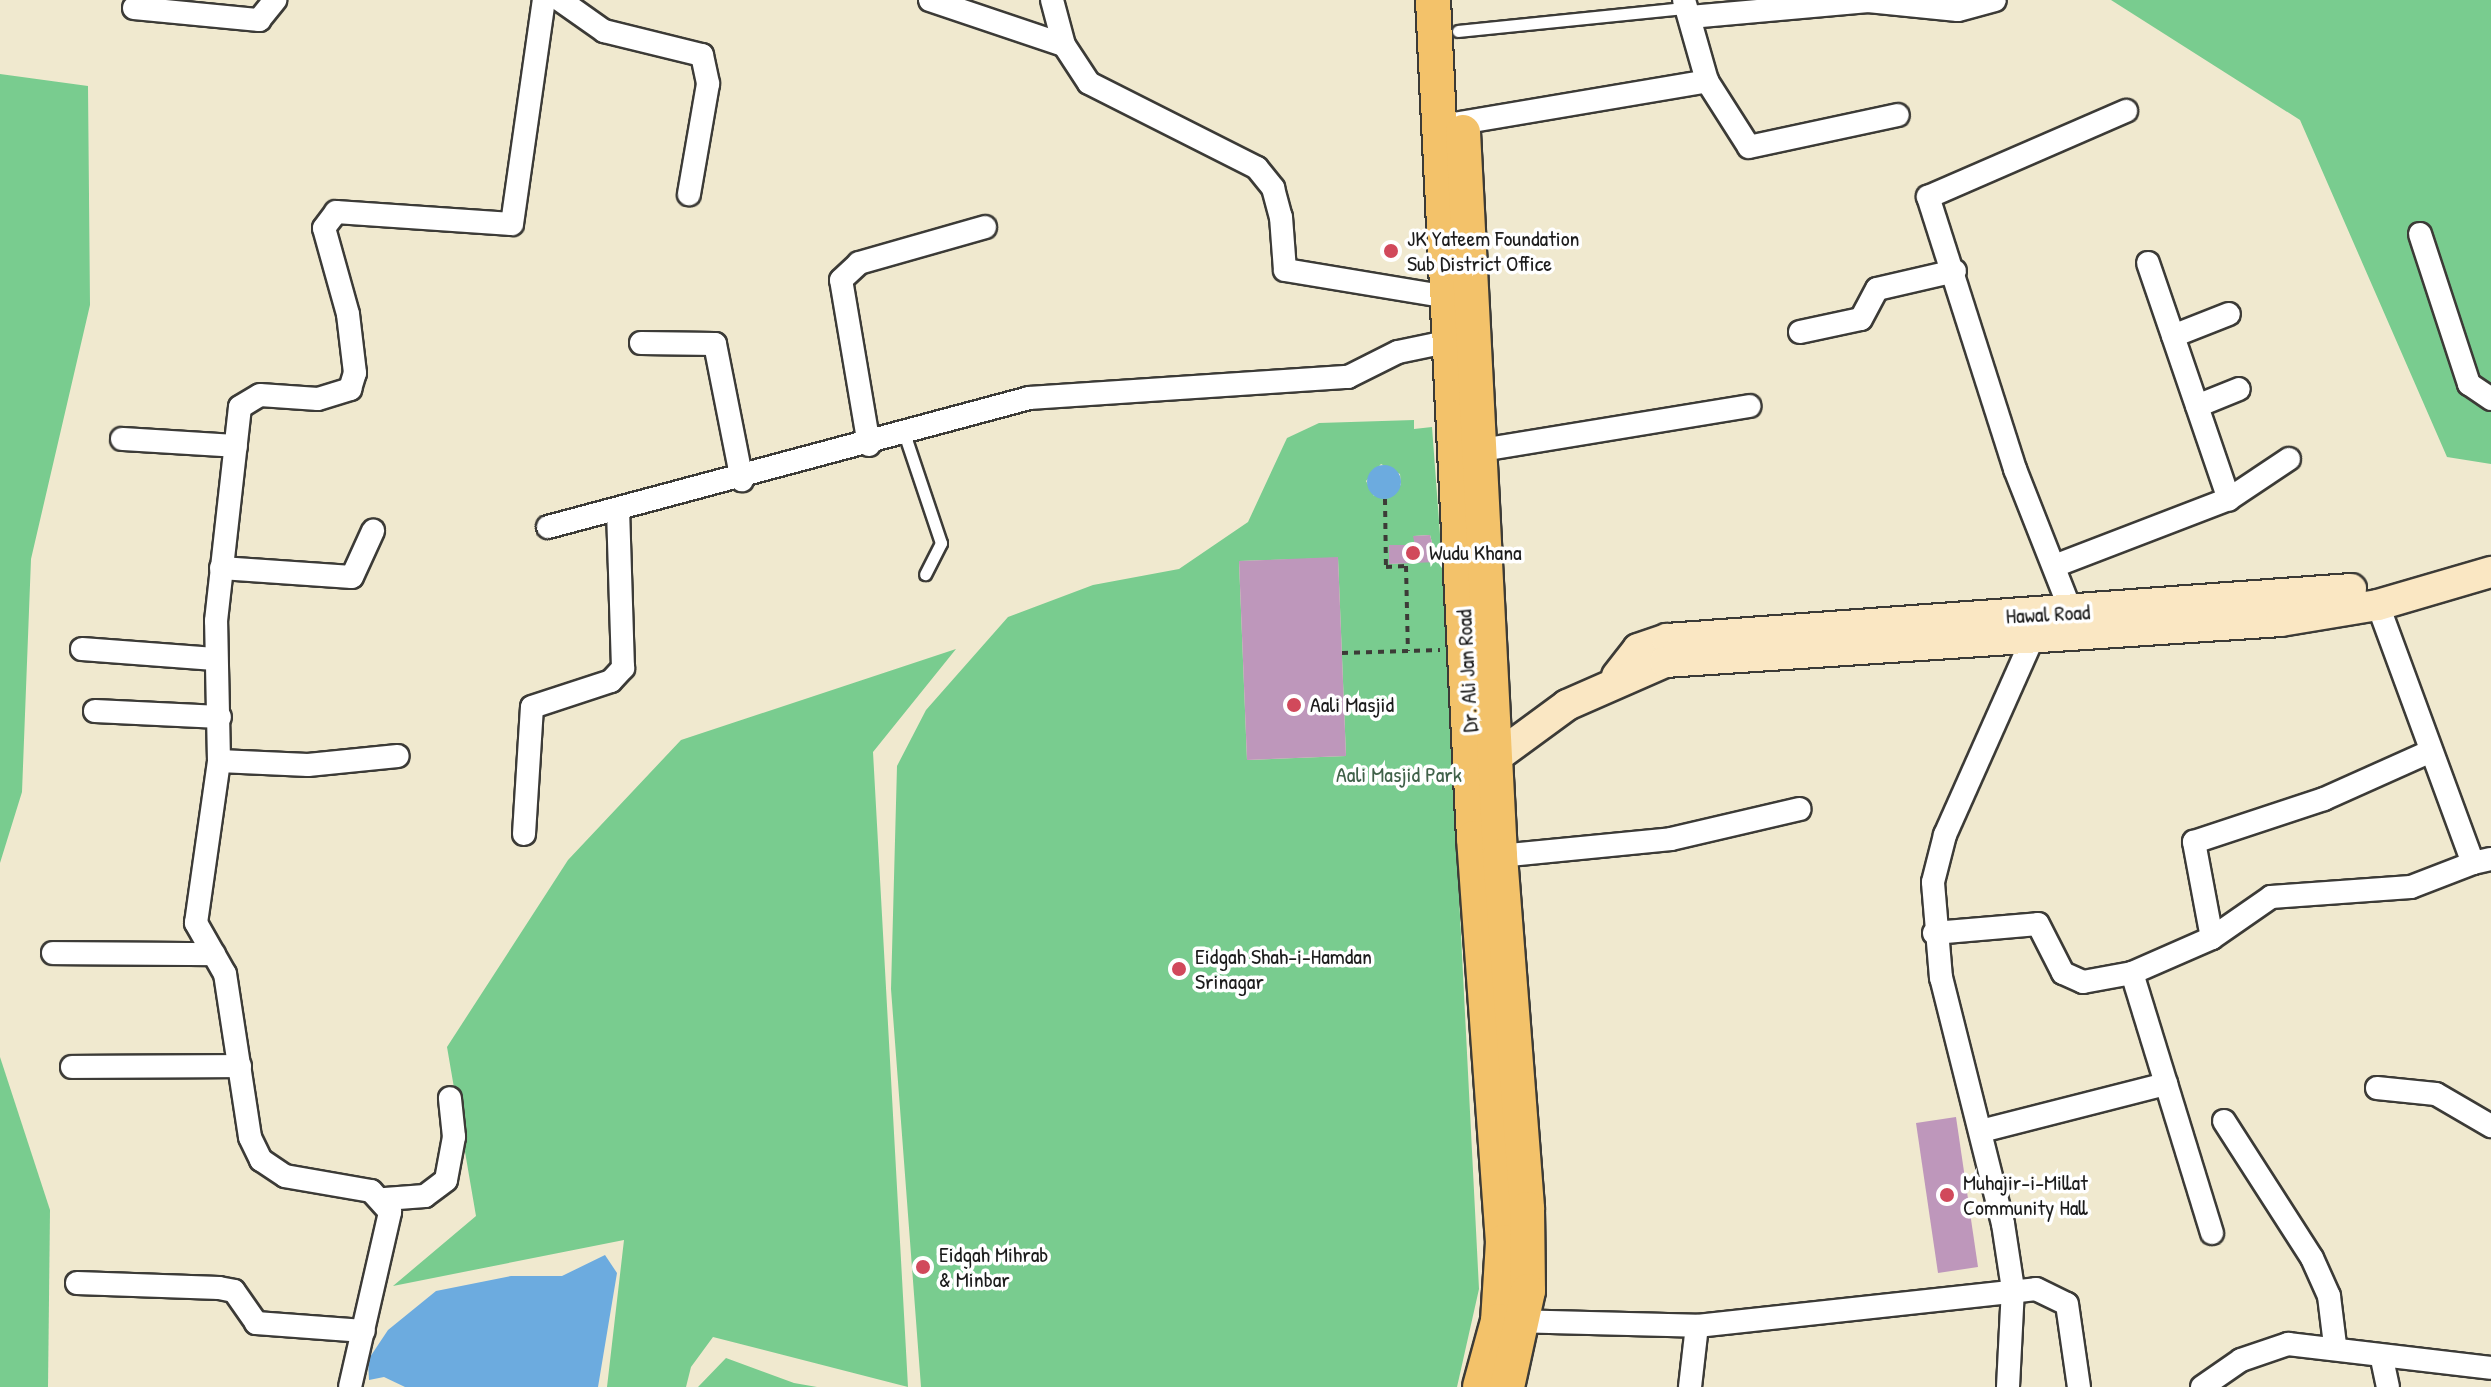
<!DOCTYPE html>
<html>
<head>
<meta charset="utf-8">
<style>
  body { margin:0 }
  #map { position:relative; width:2491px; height:1387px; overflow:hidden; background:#f0e9cf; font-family:"Patrick Hand",sans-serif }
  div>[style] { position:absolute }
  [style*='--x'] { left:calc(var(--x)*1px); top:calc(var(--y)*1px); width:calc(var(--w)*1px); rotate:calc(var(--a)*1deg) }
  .green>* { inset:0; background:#79cc8f }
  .water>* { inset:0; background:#6cabdf }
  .round { border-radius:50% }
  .building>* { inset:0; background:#be97bb }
  .path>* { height:4px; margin-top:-2px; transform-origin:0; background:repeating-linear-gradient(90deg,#3c3b37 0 6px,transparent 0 12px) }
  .roads { filter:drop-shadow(2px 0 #3c3b37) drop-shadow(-2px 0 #3c3b37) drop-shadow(0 2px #3c3b37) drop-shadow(0 -2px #3c3b37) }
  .service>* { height:11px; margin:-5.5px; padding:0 5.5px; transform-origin:5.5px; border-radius:5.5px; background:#fff }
  .minor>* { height:22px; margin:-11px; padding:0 11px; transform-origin:11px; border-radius:11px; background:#fff }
  .secondary>* { height:30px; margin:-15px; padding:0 15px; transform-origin:15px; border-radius:15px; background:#fae7c3 }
  .primary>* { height:34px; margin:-17px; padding:0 17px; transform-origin:17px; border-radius:17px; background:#f3c26a }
  .dots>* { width:22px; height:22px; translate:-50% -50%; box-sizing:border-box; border:4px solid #fff; border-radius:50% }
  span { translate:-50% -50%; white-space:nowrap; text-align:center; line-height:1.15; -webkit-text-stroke:7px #fff; paint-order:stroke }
  .poi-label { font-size:22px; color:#1c1c1c }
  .left { translate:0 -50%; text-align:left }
  .street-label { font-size:22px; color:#1c1c1c }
  .park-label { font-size:22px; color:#41624a }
</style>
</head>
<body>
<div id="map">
  <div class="green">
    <i style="clip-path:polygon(2111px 0,2491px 0,2491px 464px,2447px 457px,2300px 120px)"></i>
    <i style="clip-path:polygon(0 74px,88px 86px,90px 305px,31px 559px,22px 792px,0 863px)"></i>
    <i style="clip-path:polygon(evenodd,1414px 420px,1414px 429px,1432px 427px,1442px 561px,1479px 1289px,1457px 1387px,921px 1387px,891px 989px,897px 766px,926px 710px,1008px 617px,1093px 585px,1179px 569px,1248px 522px,1287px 438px,1319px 423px,1414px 420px,1381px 464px,1400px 474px,1401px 485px,1374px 496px,1366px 481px,1381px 464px,1414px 420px,1430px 535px,1437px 561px,1389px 564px,1389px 545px,1415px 545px,1414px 536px,1430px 535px,1414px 420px,1338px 558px,1346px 756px,1247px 760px,1239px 561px,1338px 558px)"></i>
    <i style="clip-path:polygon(956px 649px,873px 752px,908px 1387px,713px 1337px,691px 1367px,686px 1387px,607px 1387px,624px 1240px,393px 1286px,476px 1216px,447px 1047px,568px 860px,681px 740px)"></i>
    <i style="clip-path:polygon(0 1057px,50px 1210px,48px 1387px,0 1387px)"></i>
    <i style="clip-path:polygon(726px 1358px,794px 1383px,817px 1387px,698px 1387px)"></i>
  </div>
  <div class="water">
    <i class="round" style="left:1367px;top:465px;width:34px;height:34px"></i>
    <i style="clip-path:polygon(605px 1255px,617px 1273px,598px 1387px,405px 1387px,384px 1377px,369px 1380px,368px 1360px,388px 1330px,436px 1291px,511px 1276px,562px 1276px)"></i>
  </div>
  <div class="building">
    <i style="clip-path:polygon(1430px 535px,1437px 562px,1389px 564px,1389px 545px,1415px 545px,1413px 536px)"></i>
    <i style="clip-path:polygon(1338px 557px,1346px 756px,1247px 760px,1239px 561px)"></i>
    <i style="clip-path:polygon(1956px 1117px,1978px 1267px,1938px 1273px,1916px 1123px)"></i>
  </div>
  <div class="path">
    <i style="--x:1385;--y:499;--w:68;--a:89.2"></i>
    <i style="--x:1386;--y:567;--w:20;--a:-3"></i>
    <i style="--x:1406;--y:566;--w:85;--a:88.7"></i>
    <i style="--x:1342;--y:653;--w:98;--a:-1.8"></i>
  </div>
  <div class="roads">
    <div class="service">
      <i style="--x:1458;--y:31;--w:229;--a:-5.8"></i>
      <i style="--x:904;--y:433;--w:116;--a:71.4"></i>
      <i style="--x:941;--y:543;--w:35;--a:117"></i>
    </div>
    <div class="minor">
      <i style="--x:560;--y:0;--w:54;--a:35.2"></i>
      <i style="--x:604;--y:31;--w:101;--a:13.8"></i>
      <i style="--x:702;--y:55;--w:30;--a:78"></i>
      <i style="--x:708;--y:84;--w:112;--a:99.8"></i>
      <i style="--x:930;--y:0;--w:141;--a:18.6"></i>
      <i style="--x:1052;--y:0;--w:47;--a:75.1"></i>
      <i style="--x:1064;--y:45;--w:45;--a:56.7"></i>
      <i style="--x:1089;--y:83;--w:188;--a:26.8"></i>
      <i style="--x:1257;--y:168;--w:26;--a:51"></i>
      <i style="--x:1273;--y:188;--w:30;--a:75"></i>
      <i style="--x:1281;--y:217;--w:53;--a:85.7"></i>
      <i style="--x:1285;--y:270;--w:165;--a:9.4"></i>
      <i style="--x:1684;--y:0;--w:84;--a:74.1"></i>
      <i style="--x:1707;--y:81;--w:78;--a:57.5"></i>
      <i style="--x:1749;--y:147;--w:152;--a:-12.1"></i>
      <i style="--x:134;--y:8;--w:126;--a:5.5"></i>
      <i style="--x:259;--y:20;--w:26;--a:-51"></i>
      <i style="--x:1690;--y:17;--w:179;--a:-5.1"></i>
      <i style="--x:1868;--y:1;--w:90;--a:5.7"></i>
      <i style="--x:1958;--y:10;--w:38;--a:-15"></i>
      <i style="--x:1448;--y:125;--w:263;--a:-9.6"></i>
      <i style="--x:2420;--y:234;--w:158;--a:71.9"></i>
      <i style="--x:2469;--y:384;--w:27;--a:34"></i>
      <i style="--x:2148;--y:263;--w:250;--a:71.1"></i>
      <i style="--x:1800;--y:332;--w:62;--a:-12"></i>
      <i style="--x:1861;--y:319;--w:34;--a:-62"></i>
      <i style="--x:1877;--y:289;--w:80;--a:-13"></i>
      <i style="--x:2173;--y:336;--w:60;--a:-21.4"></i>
      <i style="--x:641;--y:343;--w:74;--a:0.8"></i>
      <i style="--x:715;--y:344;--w:139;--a:78.8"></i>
      <i style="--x:2197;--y:406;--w:45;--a:-22"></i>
      <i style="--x:122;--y:439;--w:114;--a:3.5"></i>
      <i style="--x:869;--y:445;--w:167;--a:-99.6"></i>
      <i style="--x:841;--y:280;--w:25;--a:-43"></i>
      <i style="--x:859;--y:263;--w:131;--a:-15.9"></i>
      <i style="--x:1481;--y:450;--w:272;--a:-9.3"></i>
      <i style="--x:548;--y:527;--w:498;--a:-15"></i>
      <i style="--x:1029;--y:398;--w:320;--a:-3.8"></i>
      <i style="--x:1348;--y:377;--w:56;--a:-26.6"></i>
      <i style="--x:1398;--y:352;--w:54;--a:-11.7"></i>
      <i style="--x:2057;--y:565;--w:184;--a:-21"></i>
      <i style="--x:2229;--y:499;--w:72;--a:-33.7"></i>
      <i style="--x:221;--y:568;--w:131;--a:3.9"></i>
      <i style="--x:352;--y:577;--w:51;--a:-65.5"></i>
      <i style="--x:2378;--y:605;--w:275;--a:69.8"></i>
      <i style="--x:2473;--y:863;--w:18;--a:-13"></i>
      <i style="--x:2076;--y:624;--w:167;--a:-111.5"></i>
      <i style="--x:2015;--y:469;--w:286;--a:-107.7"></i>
      <i style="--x:1928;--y:197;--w:216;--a:-23.5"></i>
      <i style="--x:82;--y:649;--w:133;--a:4.3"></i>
      <i style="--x:95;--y:711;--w:125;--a:2.7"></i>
      <i style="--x:219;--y:761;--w:89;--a:2.6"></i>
      <i style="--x:308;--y:765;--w:90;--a:-5.7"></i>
      <i style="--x:524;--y:834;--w:127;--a:-86.4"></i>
      <i style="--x:532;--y:707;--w:83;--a:-18.2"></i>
      <i style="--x:611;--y:681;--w:18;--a:-47"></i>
      <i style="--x:623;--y:668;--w:158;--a:-91.8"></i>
      <i style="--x:1489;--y:857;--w:183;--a:-5.6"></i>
      <i style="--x:1671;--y:839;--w:132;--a:-13.1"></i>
      <i style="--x:1934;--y:933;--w:104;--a:-4.9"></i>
      <i style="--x:2038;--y:924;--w:55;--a:63"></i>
      <i style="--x:2063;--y:973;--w:22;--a:24"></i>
      <i style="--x:2083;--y:982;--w:50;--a:-10.4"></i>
      <i style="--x:2132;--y:973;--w:87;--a:-23.6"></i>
      <i style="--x:2212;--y:938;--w:72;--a:-34.8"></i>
      <i style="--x:2271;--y:897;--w:140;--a:-4.1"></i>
      <i style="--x:2411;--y:887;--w:66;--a:-21.2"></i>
      <i style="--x:2212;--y:938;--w:98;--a:-100.6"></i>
      <i style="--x:2194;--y:842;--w:137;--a:-18.3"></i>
      <i style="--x:2324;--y:799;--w:115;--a:-24.1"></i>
      <i style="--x:53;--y:953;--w:161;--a:0.4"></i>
      <i style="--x:2132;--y:973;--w:272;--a:72.9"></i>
      <i style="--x:72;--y:1067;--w:168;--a:-0.3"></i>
      <i style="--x:2377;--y:1088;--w:59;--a:5.8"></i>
      <i style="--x:2436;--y:1094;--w:64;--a:30.2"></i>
      <i style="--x:2224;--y:1121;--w:163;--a:57.3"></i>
      <i style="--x:2312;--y:1258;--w:42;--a:65.9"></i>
      <i style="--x:2329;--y:1296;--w:49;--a:83"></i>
      <i style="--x:1985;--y:1130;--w:187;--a:-14.3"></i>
      <i style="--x:385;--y:1199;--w:40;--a:-4.3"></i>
      <i style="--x:425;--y:1196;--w:26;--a:-37"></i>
      <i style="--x:446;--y:1180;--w:44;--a:-79.5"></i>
      <i style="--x:454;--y:1137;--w:39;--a:-96"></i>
      <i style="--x:77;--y:1283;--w:142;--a:2"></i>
      <i style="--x:219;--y:1288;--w:15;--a:11"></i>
      <i style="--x:234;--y:1291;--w:39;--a:55"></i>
      <i style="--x:256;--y:1323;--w:108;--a:4.2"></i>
      <i style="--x:1511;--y:1321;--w:186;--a:1.5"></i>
      <i style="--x:1697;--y:1326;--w:341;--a:-6.2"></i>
      <i style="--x:2036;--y:1289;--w:34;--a:26"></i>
      <i style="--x:2067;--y:1304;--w:84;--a:81.8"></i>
      <i style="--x:2382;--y:1359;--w:29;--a:78"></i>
      <i style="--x:350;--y:1387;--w:180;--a:-77.1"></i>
      <i style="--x:390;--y:1212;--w:28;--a:-132"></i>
      <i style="--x:371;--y:1191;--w:87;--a:-170.1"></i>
      <i style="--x:285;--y:1176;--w:29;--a:-146"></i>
      <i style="--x:261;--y:1160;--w:25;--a:-116"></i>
      <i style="--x:250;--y:1137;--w:165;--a:-98.7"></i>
      <i style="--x:225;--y:974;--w:59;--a:-119.6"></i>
      <i style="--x:196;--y:923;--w:164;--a:-81.9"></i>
      <i style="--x:219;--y:761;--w:140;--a:-91.2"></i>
      <i style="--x:216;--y:621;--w:215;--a:-83.6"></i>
      <i style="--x:240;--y:407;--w:23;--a:-31"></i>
      <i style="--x:260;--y:395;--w:58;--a:3.9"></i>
      <i style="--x:318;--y:399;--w:34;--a:-17"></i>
      <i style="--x:350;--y:389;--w:17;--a:-73"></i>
      <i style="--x:355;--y:373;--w:59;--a:-96.8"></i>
      <i style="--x:348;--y:314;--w:89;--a:-105.6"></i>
      <i style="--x:324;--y:228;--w:20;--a:-53"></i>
      <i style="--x:336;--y:212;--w:176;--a:3.9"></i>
      <i style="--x:512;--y:224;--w:226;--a:-81.9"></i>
      <i style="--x:1690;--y:1387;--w:61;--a:-83.5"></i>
      <i style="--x:2008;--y:1387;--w:98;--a:-87.1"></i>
      <i style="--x:2013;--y:1289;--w:66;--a:-98.7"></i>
      <i style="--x:2003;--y:1224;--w:254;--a:-104.1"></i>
      <i style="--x:1941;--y:978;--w:96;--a:-94.8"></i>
      <i style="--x:1933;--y:882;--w:49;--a:-75.7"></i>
      <i style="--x:1945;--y:835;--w:217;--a:-66"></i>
      <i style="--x:2202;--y:1387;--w:47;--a:-34.7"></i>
      <i style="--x:2241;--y:1360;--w:50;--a:-18.8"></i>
      <i style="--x:2288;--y:1344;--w:204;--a:6.7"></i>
    </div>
    <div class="secondary">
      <i style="--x:1617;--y:676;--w:34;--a:-52"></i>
      <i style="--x:1638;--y:649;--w:31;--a:-19"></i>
      <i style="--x:1667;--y:639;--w:686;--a:-4.18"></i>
      <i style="--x:1480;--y:769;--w:108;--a:-36.3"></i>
      <i style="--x:1567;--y:705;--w:107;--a:-23.7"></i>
      <i style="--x:1665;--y:662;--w:617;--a:-3.81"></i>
      <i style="--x:2281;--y:621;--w:98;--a:-9.4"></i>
      <i style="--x:2378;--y:605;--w:118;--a:-16.3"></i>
    </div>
    <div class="primary">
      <i style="--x:1433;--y:0;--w:839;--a:87.2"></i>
      <i style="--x:1474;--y:838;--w:405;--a:85.9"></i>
      <i style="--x:1503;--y:1242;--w:79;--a:93.6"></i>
      <i style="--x:1498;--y:1321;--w:68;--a:105.3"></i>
      <i style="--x:1463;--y:132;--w:725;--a:87.07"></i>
      <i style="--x:1500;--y:856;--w:354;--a:85.6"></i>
      <i style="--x:1527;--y:1209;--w:82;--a:89.3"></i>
      <i style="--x:1528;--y:1291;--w:98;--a:102.3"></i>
    </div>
  </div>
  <div class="dots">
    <i style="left:1391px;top:251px;background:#d1495b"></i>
    <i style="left:1413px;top:553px;background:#d1495b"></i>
    <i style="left:1294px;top:705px;background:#d1495b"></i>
    <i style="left:1179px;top:969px;background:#d1495b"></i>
    <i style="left:1947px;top:1195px;background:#d1495b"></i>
    <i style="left:923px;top:1267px;background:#d1495b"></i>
  </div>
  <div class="poi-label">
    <span class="left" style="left:1407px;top:251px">JK Yateem Foundation<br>Sub District Office</span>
    <span class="left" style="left:1429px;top:553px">Wudu Khana</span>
    <span class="left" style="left:1310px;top:705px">Aali Masjid</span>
    <span class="left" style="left:1195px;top:969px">Eidgah Shah-i-Hamdan<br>Srinagar</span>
    <span class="left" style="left:1963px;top:1195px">Muhajir-i-Millat<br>Community Hall</span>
    <span class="left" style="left:939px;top:1267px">Eidgah Mihrab<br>&amp; Minbar</span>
  </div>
  <div class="street-label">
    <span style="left:2048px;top:614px;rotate:-3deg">Hawal Road</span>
    <span style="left:1467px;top:671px;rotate:-93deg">Dr. Ali Jan Road</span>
  </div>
  <div class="park-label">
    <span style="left:1399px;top:775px">Aali Masjid Park</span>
  </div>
</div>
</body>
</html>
